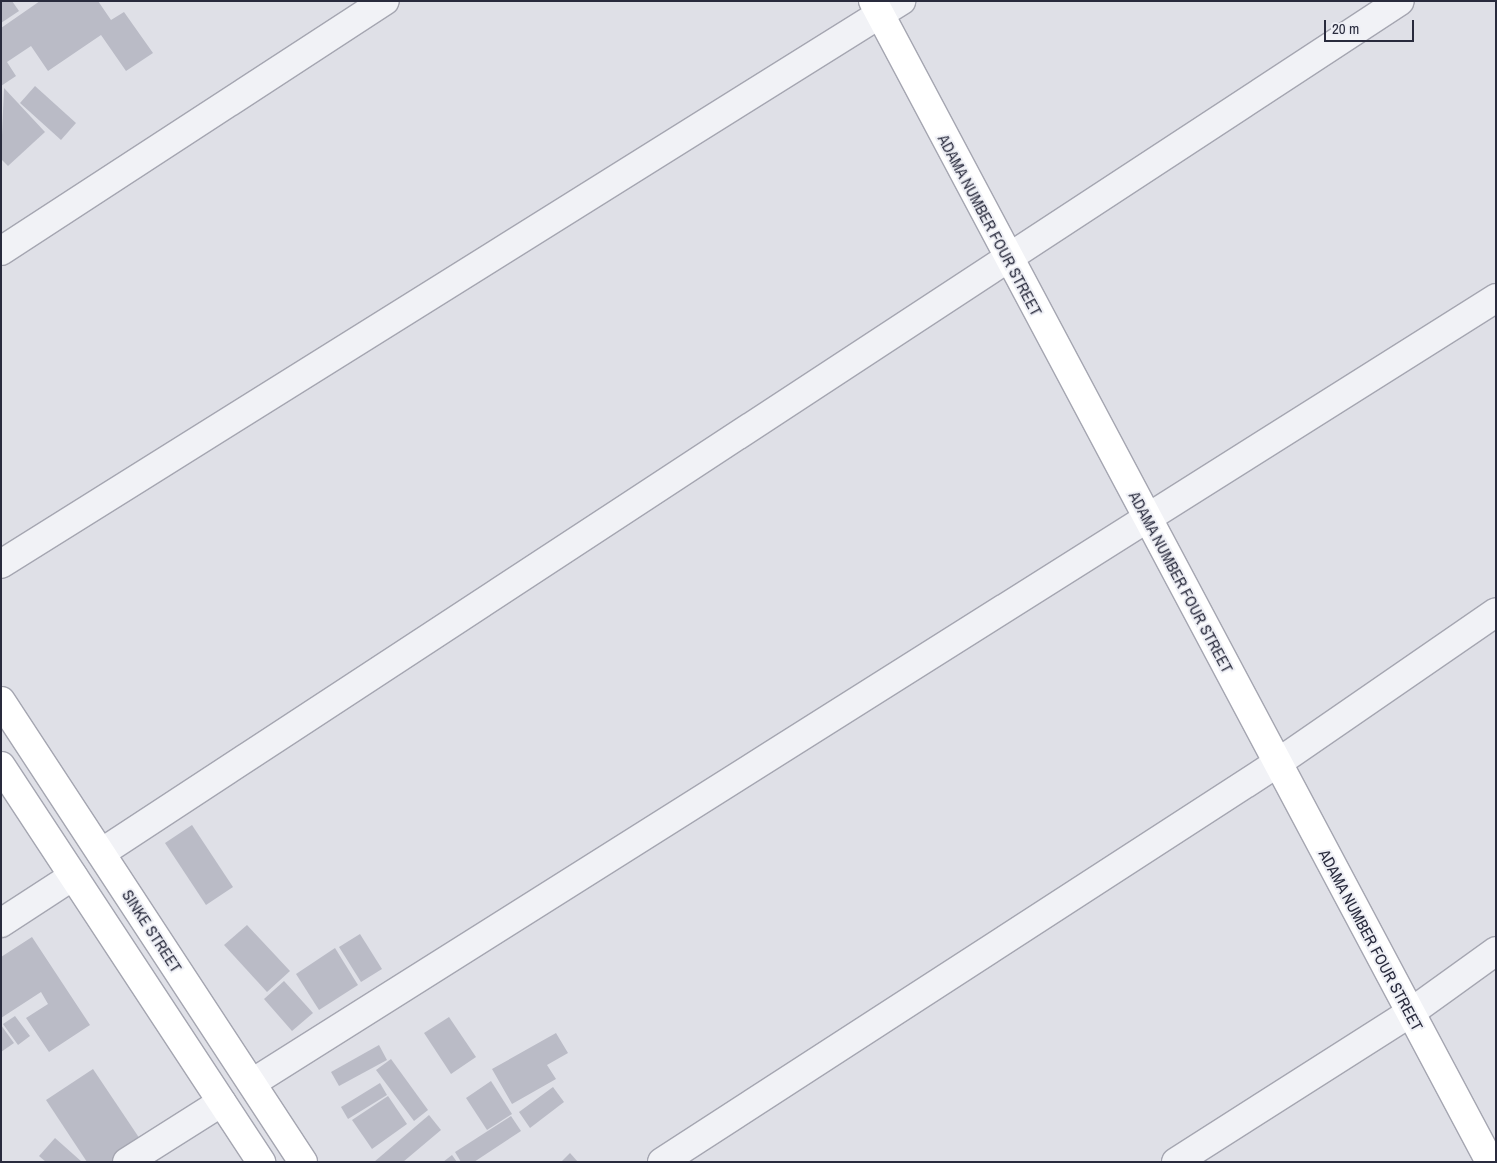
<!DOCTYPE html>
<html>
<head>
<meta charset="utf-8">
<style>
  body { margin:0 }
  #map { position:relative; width:1497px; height:1163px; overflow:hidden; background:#dfe0e7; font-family:"Archivo Narrow",sans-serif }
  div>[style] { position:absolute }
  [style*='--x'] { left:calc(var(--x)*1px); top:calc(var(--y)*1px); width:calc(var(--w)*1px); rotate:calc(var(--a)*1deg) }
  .building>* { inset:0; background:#babbc6 }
  .roads { filter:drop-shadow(1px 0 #a5a6b1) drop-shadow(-1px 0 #a5a6b1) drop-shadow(0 1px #a5a6b1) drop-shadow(0 -1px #a5a6b1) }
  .street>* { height:28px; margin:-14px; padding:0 14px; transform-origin:14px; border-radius:14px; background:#f1f2f6 }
  .secondary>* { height:28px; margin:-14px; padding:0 14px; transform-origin:14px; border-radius:14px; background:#fff }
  span { translate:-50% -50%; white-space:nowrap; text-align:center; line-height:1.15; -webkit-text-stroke:4px #eeeff5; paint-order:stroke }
  .street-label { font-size:16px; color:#292b3d }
  .frame { position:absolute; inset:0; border:2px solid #292b3d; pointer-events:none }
  .scale { position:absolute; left:1324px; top:20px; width:90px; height:22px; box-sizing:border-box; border:2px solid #292b3d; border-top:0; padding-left:6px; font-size:15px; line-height:18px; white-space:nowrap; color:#292b3d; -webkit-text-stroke:4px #eeeff5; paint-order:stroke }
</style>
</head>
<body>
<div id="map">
  <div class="building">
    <i style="clip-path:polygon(1px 1px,12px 1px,19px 11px,1px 23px)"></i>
    <i style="clip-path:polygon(40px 1px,98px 1px,111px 20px,124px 12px,153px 53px,126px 71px,101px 35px,48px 71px,31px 46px,7px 62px,16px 76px,1px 86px,1px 28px)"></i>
    <i style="clip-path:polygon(35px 86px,76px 123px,61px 140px,20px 103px)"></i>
    <i style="clip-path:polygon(4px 88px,45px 132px,8px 166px,1px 159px)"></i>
    <i style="clip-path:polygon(192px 825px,233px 887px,206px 905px,165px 843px)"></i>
    <i style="clip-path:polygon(247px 925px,290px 971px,267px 992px,224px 945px)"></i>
    <i style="clip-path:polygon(360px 934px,382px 969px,361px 982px,339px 947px)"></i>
    <i style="clip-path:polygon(32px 937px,90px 1025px,49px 1052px,26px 1018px,48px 1004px,41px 992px,1px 1018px,1px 957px)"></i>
    <i style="clip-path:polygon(335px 948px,358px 985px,319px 1010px,296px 974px)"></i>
    <i style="clip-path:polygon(284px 981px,313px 1013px,292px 1031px,264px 999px)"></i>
    <i style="clip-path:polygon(15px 1016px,30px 1036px,18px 1045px,3px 1024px)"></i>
    <i style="clip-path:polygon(449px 1017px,476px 1057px,451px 1074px,424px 1033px)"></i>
    <i style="clip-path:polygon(1px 1025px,14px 1043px,1px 1052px)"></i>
    <i style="clip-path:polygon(556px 1033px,568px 1053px,547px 1065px,556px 1079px,512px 1104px,492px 1069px)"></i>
    <i style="clip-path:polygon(379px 1045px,387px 1060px,339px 1086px,331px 1072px)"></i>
    <i style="clip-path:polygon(391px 1059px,428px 1110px,414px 1121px,376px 1070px)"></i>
    <i style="clip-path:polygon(93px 1069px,148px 1151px,132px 1162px,87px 1162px,46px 1100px)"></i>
    <i style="clip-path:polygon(491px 1081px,512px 1114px,487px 1130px,466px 1098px)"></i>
    <i style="clip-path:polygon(380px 1083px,387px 1095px,348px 1119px,341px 1107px)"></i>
    <i style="clip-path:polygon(553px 1087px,564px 1102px,530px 1128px,519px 1112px)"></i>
    <i style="clip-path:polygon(388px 1096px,407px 1124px,372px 1149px,352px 1120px)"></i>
    <i style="clip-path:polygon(429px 1115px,441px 1130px,403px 1162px,374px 1162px)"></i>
    <i style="clip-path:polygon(511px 1116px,521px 1131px,474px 1162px,461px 1162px,455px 1152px)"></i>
    <i style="clip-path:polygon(55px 1138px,82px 1162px,46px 1162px,39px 1156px)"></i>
    <i style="clip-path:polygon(570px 1153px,578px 1162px,561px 1162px)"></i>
    <i style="clip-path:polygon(452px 1155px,457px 1162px,443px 1162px)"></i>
  </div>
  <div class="roads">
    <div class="street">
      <i style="--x:1;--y:251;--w:458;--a:-33.1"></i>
      <i style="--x:1;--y:564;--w:1062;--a:-32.03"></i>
      <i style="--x:101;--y:853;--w:1553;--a:-33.26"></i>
      <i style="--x:1;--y:923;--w:86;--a:-33.1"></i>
      <i style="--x:252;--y:1083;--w:1471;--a:-32.25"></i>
      <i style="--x:127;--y:1162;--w:112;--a:-32.3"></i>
      <i style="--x:662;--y:1162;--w:732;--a:-32.95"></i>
      <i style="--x:1276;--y:764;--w:267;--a:-34.6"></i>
      <i style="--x:1176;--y:1162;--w:277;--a:-32.5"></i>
      <i style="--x:1410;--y:1013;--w:106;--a:-35.8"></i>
    </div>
    <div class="secondary">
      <i style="--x:873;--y:1;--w:1315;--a:62.01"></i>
      <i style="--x:1;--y:701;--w:551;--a:56.77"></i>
      <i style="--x:1;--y:766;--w:474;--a:56.7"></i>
    </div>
  </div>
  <div class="street-label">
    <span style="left:990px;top:225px;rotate:62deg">ADAMA NUMBER FOUR STREET</span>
    <span style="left:1181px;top:582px;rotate:62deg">ADAMA NUMBER FOUR STREET</span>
    <span style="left:152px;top:931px;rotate:57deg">SINKE STREET</span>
    <span style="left:1371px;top:940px;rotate:62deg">ADAMA NUMBER FOUR STREET</span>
  </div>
  <div class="frame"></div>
  <div class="scale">20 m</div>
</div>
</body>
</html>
